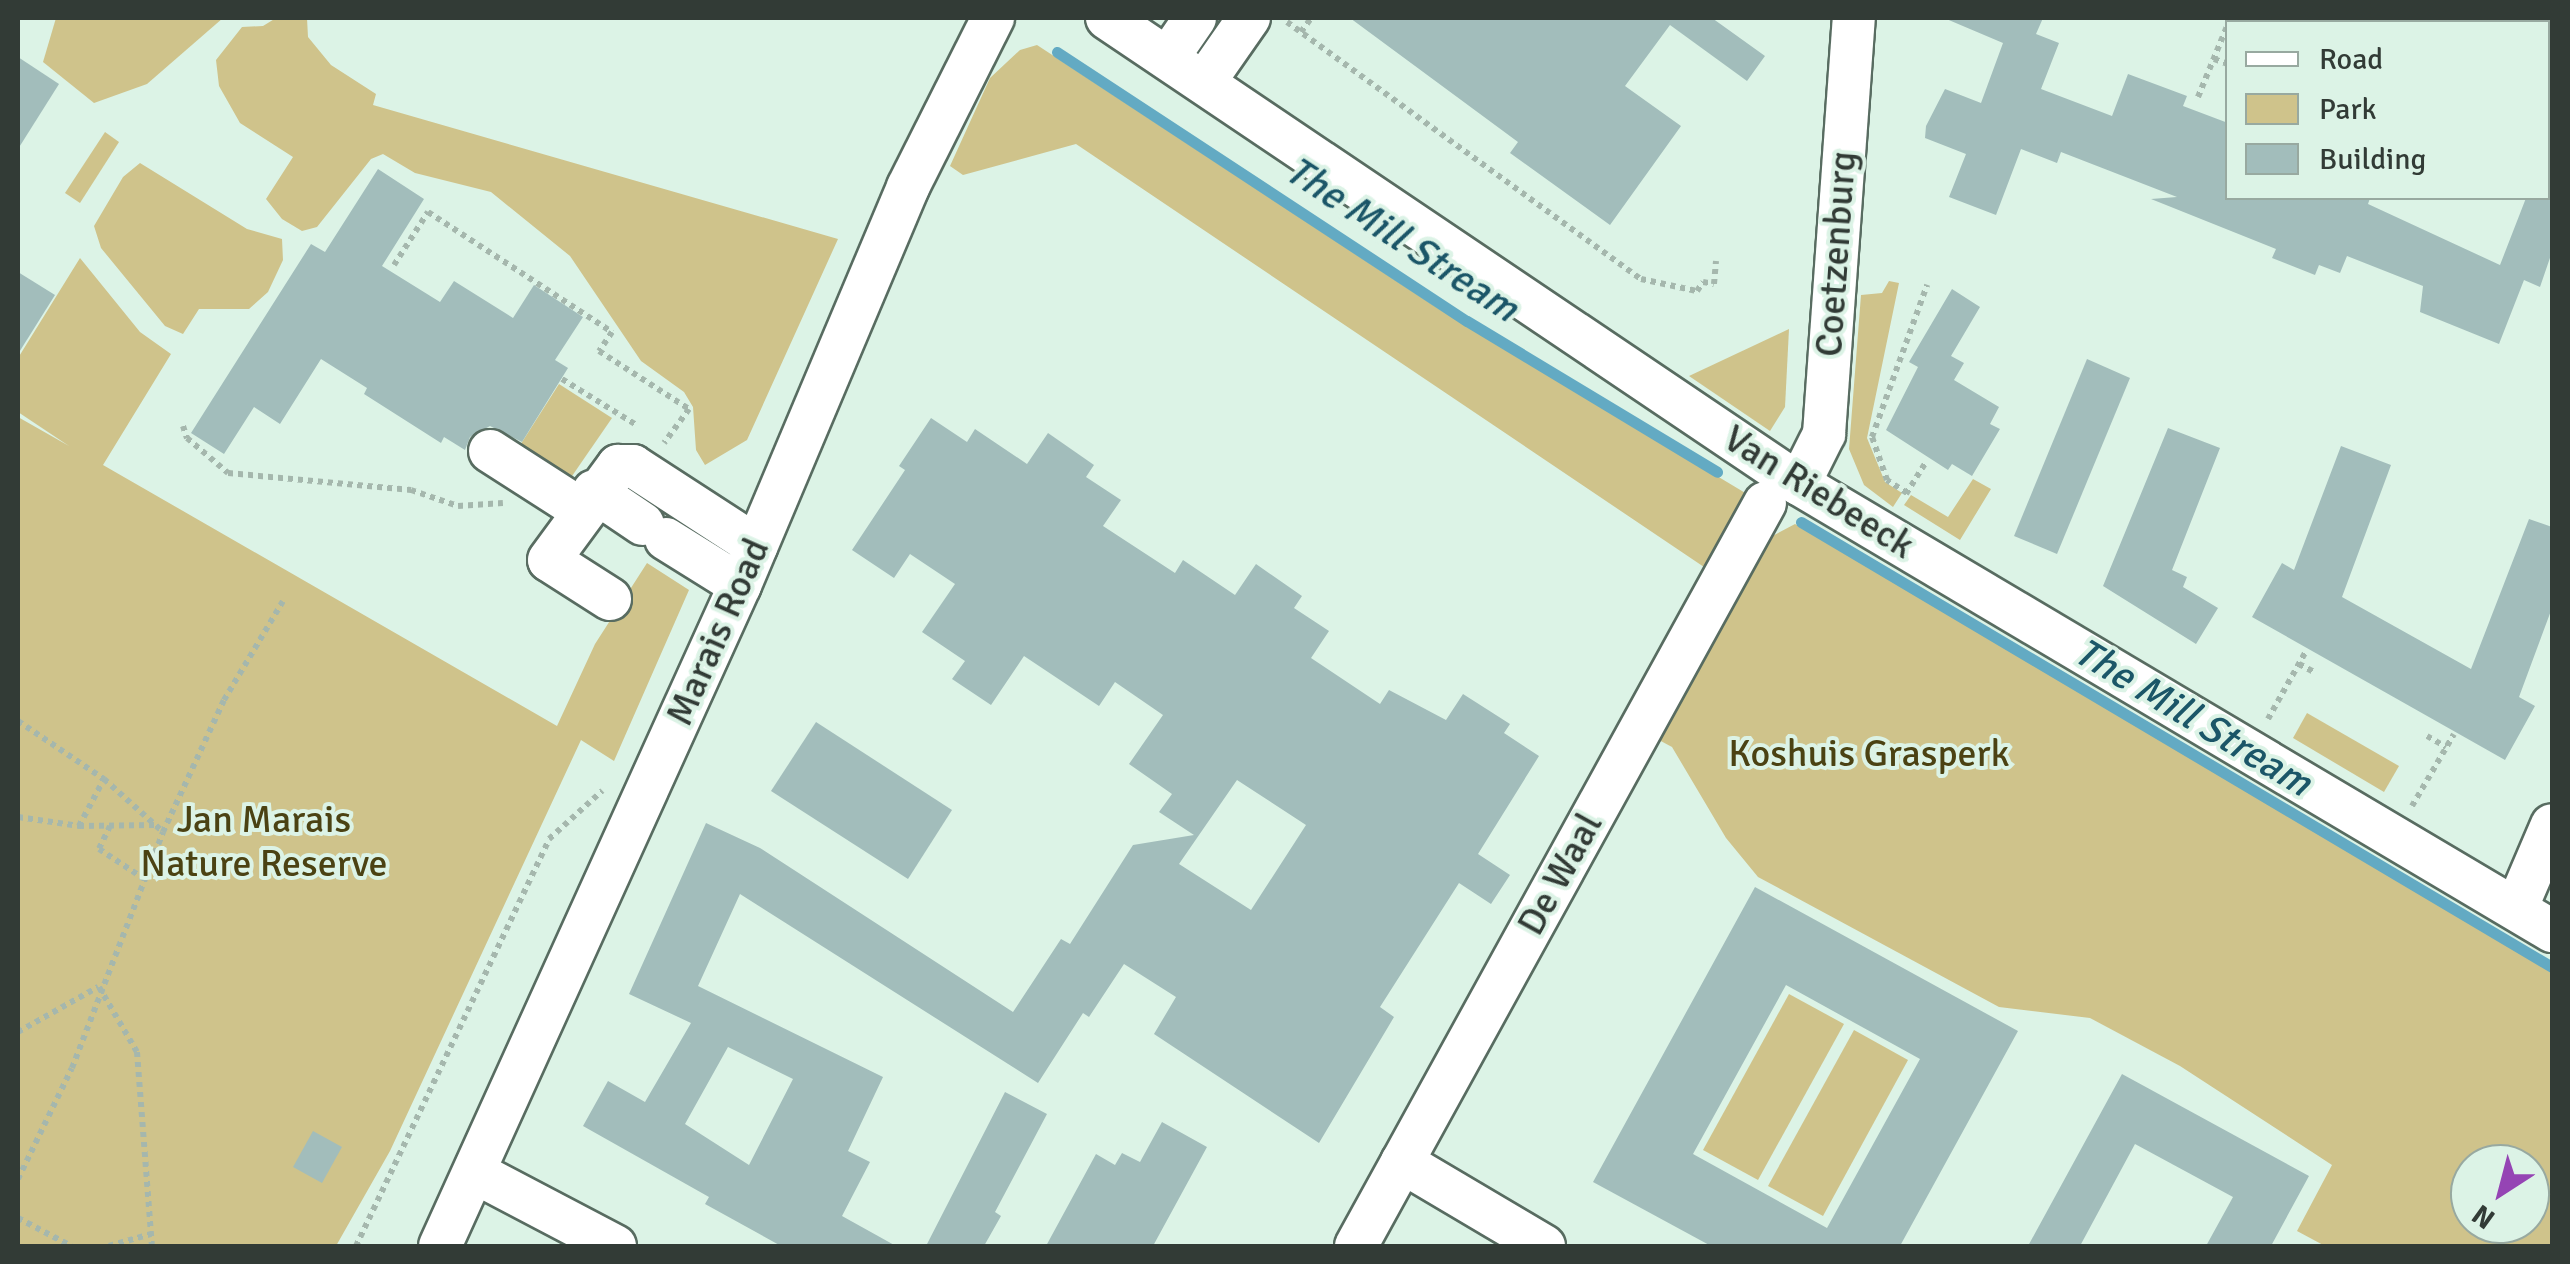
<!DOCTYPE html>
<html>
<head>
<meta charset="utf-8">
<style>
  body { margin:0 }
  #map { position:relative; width:2570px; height:1264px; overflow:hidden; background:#dcf3e6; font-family:Signika,sans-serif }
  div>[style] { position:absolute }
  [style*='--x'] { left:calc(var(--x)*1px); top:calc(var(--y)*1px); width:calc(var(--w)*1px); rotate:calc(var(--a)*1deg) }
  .green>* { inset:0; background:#cfc38b }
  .stream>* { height:11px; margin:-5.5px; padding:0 5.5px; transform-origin:5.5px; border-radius:5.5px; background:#63aac3 }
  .building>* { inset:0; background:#a2bdbb }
  .path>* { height:6px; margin-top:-3px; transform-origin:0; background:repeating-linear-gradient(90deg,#a5b7ad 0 5px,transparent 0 10px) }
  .roads { filter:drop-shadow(2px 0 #586c61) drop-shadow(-2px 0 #586c61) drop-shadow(0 2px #586c61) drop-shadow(0 -2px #586c61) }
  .minor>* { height:42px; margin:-21px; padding:0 21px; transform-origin:21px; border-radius:21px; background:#fff }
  span { translate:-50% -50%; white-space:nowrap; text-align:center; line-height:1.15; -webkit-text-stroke:8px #dcf3e6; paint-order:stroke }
  .street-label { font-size:38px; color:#323b36 }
  .park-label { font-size:38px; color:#4b4213 }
  .water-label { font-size:40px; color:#1b5668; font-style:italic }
  .frame { position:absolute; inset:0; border:20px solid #323b36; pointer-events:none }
  .legend { position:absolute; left:2225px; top:20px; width:325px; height:180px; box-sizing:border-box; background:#dcf3e6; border:2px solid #98a9a0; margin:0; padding:12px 18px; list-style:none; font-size:30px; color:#323b36 }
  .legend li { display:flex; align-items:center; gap:20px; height:50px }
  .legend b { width:50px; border:2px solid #98a9a0 }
  .north { position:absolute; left:2450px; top:1144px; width:100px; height:100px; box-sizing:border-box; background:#dcf3e6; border:2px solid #98a9a0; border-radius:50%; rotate:216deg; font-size:28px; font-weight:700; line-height:40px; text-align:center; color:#323b36 }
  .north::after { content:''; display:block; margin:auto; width:35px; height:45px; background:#9544b4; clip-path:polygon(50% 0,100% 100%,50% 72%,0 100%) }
</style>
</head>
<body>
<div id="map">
  <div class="green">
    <i style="clip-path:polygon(56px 18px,223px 18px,147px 84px,94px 103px,43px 62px)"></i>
    <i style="clip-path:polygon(276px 18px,307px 18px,308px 37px,331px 65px,376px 94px,373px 105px,838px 239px,747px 440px,705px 465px,696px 450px,693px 407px,684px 392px,641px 361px,570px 256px,491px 192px,415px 173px,383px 154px,371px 159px,317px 227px,302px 231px,282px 219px,266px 199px,293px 157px,240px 123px,219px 86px,216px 60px,242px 27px,263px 26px)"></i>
    <i style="clip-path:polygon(1037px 45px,1442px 311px,1747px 494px,1704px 567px,1076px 144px,963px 175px,950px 166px,990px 78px,1020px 50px)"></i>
    <i style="clip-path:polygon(105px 132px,119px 142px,80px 203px,65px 193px)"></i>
    <i style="clip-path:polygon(140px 163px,247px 229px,282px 239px,283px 260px,268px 292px,249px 309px,199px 309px,183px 334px,165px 326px,101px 248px,94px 226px,123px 177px)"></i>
    <i style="clip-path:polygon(80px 258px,140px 332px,171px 354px,103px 465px,557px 726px,595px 644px,647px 563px,689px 590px,614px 761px,581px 740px,390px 1151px,336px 1246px,18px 1246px,18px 417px,69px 446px,18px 412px,18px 358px)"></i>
    <i style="clip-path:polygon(1889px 281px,1899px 283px,1867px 438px,1885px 482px,1902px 493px,1893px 507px,1864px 485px,1849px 449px,1861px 295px,1882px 293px)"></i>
    <i style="clip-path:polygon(1789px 329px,1785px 407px,1770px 431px,1689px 376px)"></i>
    <i style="clip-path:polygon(559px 384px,612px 418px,570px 479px,517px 450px)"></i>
    <i style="clip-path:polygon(1973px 479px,1991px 489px,1960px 540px,1904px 505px,1911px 495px,1948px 517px)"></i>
    <i style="clip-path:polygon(evenodd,1795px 524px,2552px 972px,2552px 1246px,2325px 1246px,2297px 1231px,2332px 1165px,2180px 1066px,2090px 1018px,1999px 1007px,1758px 877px,1726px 838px,1672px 747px,1657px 739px,1767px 539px,1795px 524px,2470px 1164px,2530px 1164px,2530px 1224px,2470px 1224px,2470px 1164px)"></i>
    <i style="clip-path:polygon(2307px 713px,2399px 766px,2384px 792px,2293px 738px)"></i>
    <i style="clip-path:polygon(1789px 994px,1844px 1024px,1758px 1180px,1703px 1150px)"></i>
    <i style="clip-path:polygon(1854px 1030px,1908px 1060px,1823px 1216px,1768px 1186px)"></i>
  </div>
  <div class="stream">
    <i style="--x:1057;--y:52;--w:490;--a:33.3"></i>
    <i style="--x:1467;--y:321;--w:292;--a:31.1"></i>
    <i style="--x:1801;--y:522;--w:873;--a:30.65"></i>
  </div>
  <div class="building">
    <i style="clip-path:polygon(1350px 18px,1712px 18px,1765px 56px,1747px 81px,1670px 25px,1625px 86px,1681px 126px,1610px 225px,1510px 153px,1518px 142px)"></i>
    <i style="clip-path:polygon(1944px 18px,2043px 18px,2036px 34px,2059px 43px,2041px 89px,2112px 116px,2128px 74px,2187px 96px,2183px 106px,2228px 123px,2228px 198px,2370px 198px,2368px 204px,2500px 265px,2526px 198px,2552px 198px,2552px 252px,2540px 287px,2524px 280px,2499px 344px,2420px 312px,2423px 286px,2347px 256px,2340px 273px,2319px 265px,2315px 275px,2272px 258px,2276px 249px,2151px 199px,2177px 197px,2061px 152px,2057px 163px,2021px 149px,1996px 215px,1949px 197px,1966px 154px,1925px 138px,1926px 126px,1945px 89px,1981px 103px,2003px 43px)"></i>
    <i style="clip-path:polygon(18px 57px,59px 84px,18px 149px)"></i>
    <i style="clip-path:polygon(378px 169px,424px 199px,382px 266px,440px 302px,454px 281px,513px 318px,534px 285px,583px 317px,555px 360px,568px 368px,522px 442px,490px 426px,470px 437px,465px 450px,444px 437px,441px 443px,364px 394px,367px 388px,321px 359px,280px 424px,254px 407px,224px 454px,191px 433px,311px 244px,325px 252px)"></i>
    <i style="clip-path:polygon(18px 272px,55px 295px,18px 354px)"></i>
    <i style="clip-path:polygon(1952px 289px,1980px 307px,1951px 356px,1964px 363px,1954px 380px,1999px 407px,1990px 424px,2000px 429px,1972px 476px,1952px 464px,1948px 470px,1886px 430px,1918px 367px,1909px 362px)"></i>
    <i style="clip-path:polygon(2087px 359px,2130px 378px,2057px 554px,2014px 536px)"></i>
    <i style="clip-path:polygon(evenodd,931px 418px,967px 442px,975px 429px,1027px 464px,1048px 433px,1094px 465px,1086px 477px,1121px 500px,1103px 526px,1175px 573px,1183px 560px,1235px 595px,1256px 564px,1302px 596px,1294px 608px,1329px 631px,1311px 658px,1380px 704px,1389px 690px,1446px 720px,1463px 694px,1510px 724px,1504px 733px,1539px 756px,1478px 854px,1510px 875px,1491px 904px,1459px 883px,1380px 1007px,1394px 1017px,1319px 1143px,1154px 1034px,1176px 997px,1124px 964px,1089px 1017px,1083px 1013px,1038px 1083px,740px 894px,698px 986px,883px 1077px,848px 1151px,870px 1162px,842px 1216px,896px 1246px,781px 1246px,705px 1204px,709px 1197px,583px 1126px,608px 1081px,645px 1102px,691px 1023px,629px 994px,706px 823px,760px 848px,1013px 1012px,1061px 939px,1070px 944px,1133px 845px,1194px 835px,1159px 812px,1172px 794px,1129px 764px,1163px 715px,1115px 682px,1099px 706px,1024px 656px,991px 705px,952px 679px,965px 661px,922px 632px,955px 584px,910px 554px,894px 578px,852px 550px,905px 470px,899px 466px,931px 418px,1237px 780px,1306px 825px,1251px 910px,1179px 864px,1237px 780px,931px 418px,728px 1047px,793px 1079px,749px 1165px,685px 1124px,728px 1047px)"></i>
    <i style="clip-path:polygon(2168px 428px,2220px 448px,2172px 570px,2187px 577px,2183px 587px,2218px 608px,2196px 644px,2103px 586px)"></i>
    <i style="clip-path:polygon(2341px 446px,2391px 465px,2342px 597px,2471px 669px,2529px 519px,2552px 527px,2552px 608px,2519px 697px,2535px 706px,2505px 760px,2252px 617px,2282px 563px,2294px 570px)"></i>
    <i style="clip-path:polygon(816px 722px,952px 810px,908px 879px,771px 791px)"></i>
    <i style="clip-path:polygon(evenodd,1755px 887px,2018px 1031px,1900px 1246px,1711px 1246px,1593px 1182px,1755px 887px,1786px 985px,1920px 1059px,1827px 1228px,1693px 1154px,1786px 985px)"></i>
    <i style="clip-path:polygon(2122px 1074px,2309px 1176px,2271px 1246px,2206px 1246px,2233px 1197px,2135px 1144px,2080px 1246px,2028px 1246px)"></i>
    <i style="clip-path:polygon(1005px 1092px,1047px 1114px,995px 1212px,1001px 1216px,984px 1246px,926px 1246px)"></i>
    <i style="clip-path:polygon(1162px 1122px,1207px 1147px,1153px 1246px,1046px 1246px,1096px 1154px,1115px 1165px,1122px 1153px,1140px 1162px)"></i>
    <i style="clip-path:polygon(313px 1131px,342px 1147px,322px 1183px,293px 1167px)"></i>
  </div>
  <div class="path">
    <i style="--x:1287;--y:22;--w:437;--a:36"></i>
    <i style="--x:1641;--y:279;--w:57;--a:12.1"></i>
    <i style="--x:1697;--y:291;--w:11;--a:-56"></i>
    <i style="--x:1703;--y:282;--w:11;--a:10"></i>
    <i style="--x:1714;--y:284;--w:23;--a:-85"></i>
    <i style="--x:1301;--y:32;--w:17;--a:-54"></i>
    <i style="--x:2214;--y:59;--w:15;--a:20"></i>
    <i style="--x:2198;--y:97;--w:79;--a:-67.7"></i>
    <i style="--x:394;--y:265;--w:63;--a:-57.3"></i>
    <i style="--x:428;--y:212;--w:220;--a:33.1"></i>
    <i style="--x:612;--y:332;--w:23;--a:124"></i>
    <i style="--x:599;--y:351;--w:107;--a:32.8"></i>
    <i style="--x:689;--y:409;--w:42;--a:126.3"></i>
    <i style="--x:562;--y:379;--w:89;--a:31.7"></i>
    <i style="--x:183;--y:426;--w:13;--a:72"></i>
    <i style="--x:187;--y:438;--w:54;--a:40.5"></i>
    <i style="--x:228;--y:473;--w:184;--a:5.3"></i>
    <i style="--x:411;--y:490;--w:50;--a:18.8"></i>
    <i style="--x:458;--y:506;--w:45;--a:-3.8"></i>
    <i style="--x:1907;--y:493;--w:24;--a:-147"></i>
    <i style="--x:1887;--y:480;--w:46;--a:-109.2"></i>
    <i style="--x:1872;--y:437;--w:162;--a:-70.1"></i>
    <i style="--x:1906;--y:494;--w:39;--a:-58"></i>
    <i style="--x:2299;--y:664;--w:17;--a:28"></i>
    <i style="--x:2268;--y:719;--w:78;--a:-60.8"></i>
    <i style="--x:18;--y:721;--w:104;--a:34"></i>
    <i style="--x:104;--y:779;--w:79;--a:41.9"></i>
    <i style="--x:2427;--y:736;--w:22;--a:30"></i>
    <i style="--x:2412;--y:806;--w:83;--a:-59.7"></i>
    <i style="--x:18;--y:817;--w:62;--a:8.4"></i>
    <i style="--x:79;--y:826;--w:76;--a:-0.8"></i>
    <i style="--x:79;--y:826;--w:53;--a:-62"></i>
    <i style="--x:110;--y:826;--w:25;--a:116"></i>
    <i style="--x:99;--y:849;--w:53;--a:33.4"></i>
    <i style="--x:99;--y:987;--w:75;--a:59.7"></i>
    <i style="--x:137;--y:1052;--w:195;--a:85.6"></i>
    <i style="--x:18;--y:1032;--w:92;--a:-29.4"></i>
    <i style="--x:18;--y:1179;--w:123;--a:-64.1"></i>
    <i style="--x:72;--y:1068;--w:253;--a:-68.9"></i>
    <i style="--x:163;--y:832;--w:145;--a:-65.2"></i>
    <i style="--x:224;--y:700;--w:115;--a:-59.2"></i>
    <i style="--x:18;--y:1218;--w:60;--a:27.8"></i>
    <i style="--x:109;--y:1246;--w:44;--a:-15.9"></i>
    <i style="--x:356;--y:1246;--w:450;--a:-64.6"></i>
    <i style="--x:549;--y:839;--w:72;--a:-42.2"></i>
  </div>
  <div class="roads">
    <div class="minor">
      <i style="--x:1107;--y:18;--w:834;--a:33.96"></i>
      <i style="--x:1799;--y:484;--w:876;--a:30.69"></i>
      <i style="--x:2548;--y:18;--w:4;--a:14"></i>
      <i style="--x:1169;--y:56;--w:46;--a:-55.6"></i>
      <i style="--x:1205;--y:81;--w:77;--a:-55.1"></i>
      <i style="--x:490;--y:451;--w:109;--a:32.7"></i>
      <i style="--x:1799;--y:484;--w:56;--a:-63.4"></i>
      <i style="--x:1824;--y:434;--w:417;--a:-85.9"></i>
      <i style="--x:594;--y:491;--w:59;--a:34"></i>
      <i style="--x:666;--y:539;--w:87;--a:31.9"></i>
      <i style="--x:610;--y:599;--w:72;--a:-147.4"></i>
      <i style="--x:549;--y:560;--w:117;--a:-53.7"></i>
      <i style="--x:618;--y:466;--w:15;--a:0"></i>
      <i style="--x:633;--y:466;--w:147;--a:33"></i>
      <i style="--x:2516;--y:909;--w:91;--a:-66.8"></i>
      <i style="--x:1402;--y:1162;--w:165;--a:30.6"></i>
      <i style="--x:476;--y:1173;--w:157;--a:27.7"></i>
      <i style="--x:440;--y:1246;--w:726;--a:-65.59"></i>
      <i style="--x:740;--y:585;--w:432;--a:-67.1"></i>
      <i style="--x:908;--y:187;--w:189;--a:-63.3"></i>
      <i style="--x:1356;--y:1246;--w:848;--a:-61.17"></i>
    </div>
  </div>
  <div class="street-label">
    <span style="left:1836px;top:254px;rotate:-86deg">Coetzenburg</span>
    <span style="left:1819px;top:492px;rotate:32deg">Van Riebeeck</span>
    <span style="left:718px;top:632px;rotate:-66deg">Marais Road</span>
    <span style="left:1560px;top:874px;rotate:-61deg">De Waal</span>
  </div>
  <div class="park-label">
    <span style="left:1869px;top:754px">Koshuis Grasperk</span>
    <span style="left:264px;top:842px">Jan Marais<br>Nature Reserve</span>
  </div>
  <div class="water-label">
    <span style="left:1402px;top:239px;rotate:33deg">The Mill Stream</span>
    <span style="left:2193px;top:717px;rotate:31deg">The Mill Stream</span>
  </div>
  <div class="frame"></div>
  <ul class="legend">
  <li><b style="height:12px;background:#fff"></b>Road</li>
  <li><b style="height:28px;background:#cfc38b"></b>Park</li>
  <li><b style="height:28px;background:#a2bdbb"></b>Building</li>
  </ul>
  <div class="north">N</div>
</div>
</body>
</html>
